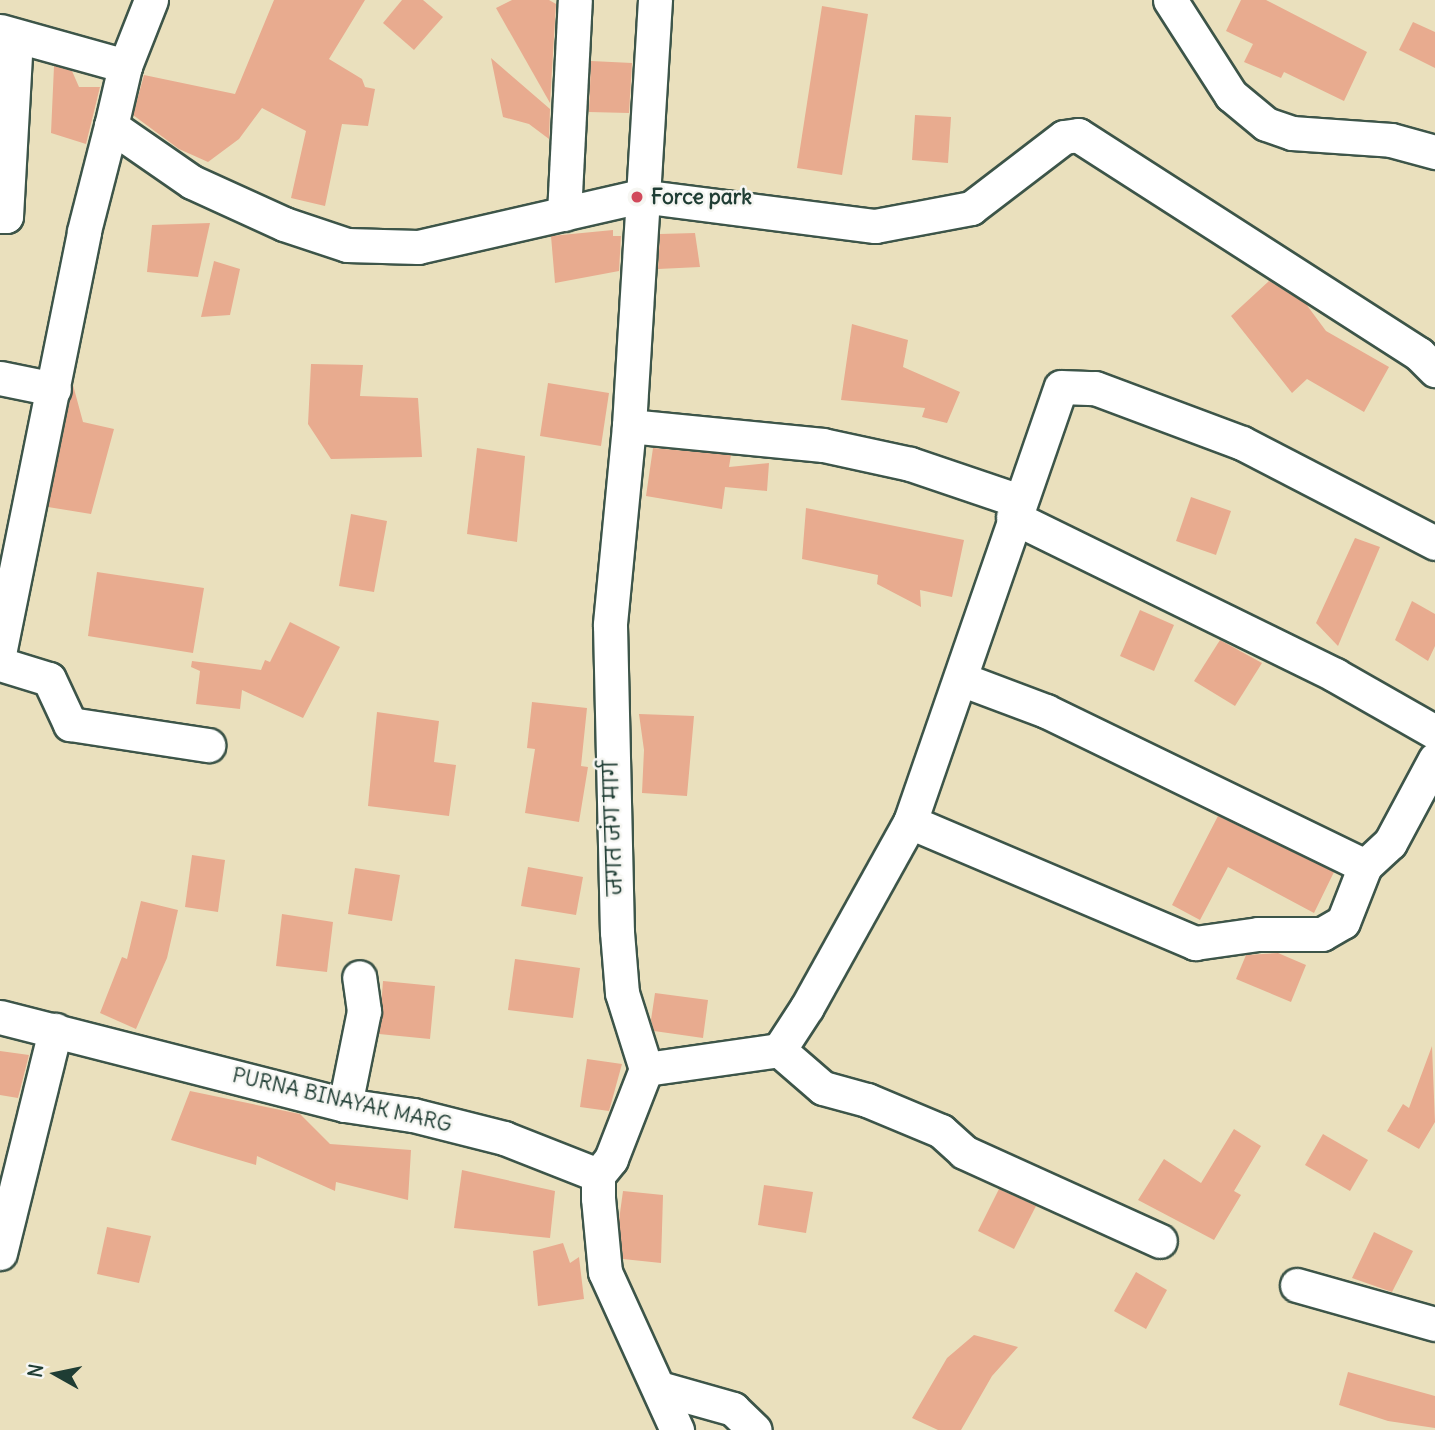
<!DOCTYPE html>
<html>
<head>
<meta charset="utf-8">
<style>
  body { margin:0 }
  #map { position:relative; width:1435px; height:1430px; overflow:hidden; background:#eae0bd; font-family:Delius,"Playpen Sans Deva",sans-serif }
  div>[style] { position:absolute }
  [style*='--x'] { left:calc(var(--x)*1px); top:calc(var(--y)*1px); width:calc(var(--w)*1px); rotate:calc(var(--a)*1deg) }
  .building>* { inset:0; background:#e8ab8f }
  .roads { filter:drop-shadow(2px 0 #3d5549) drop-shadow(-2px 0 #3d5549) drop-shadow(0 2px #3d5549) drop-shadow(0 -2px #3d5549) }
  .minor>* { height:33px; margin:-16.5px; padding:0 16.5px; transform-origin:16.5px; border-radius:16.5px; background:#fff }
  .dots>* { width:19px; height:19px; translate:-50% -50%; box-sizing:border-box; border:4px solid #f6f6f2; border-radius:50% }
  span { translate:-50% -50%; white-space:nowrap; text-align:center; line-height:1.15; -webkit-text-stroke:5px #f6f6f2; paint-order:stroke }
  .poi-label { font-size:21px; color:#1f3d34; font-weight:700 }
  .left { translate:0 -50%; text-align:left }
  .street-label { font-size:21px; color:#1f3d34 }
  .north { position:absolute; left:21px; top:1339px; width:70px; height:70px; -webkit-text-stroke:5px #f6f6f2; paint-order:stroke; rotate:279deg; font-size:19px; font-weight:700; line-height:28px; text-align:center; color:#1f3d34 }
  .north::after { content:''; display:block; margin:auto; width:24px; height:32px; background:#1f3d34; clip-path:polygon(50% 0,100% 100%,50% 72%,0 100%) }
</style>
</head>
<body>
<div id="map">
  <div class="building">
    <i style="clip-path:polygon(274px 0,365px 0,329px 59px,362px 79px,365px 87px,375px 89px,368px 126px,342px 124px,325px 206px,291px 198px,306px 131px,262px 108px,239px 139px,208px 162px,179px 149px,133px 115px,144px 75px,235px 94px)"></i>
    <i style="clip-path:polygon(402px 0,423px 0,443px 17px,414px 50px,383px 23px)"></i>
    <i style="clip-path:polygon(512px 0,549px 0,556px 4px,550px 103px,496px 8px)"></i>
    <i style="clip-path:polygon(1241px 0,1266px 0,1367px 52px,1344px 101px,1284px 72px,1281px 78px,1244px 62px,1253px 44px,1226px 31px)"></i>
    <i style="clip-path:polygon(822px 6px,868px 14px,842px 175px,797px 168px)"></i>
    <i style="clip-path:polygon(1413px 22px,1435px 32px,1435px 68px,1399px 50px)"></i>
    <i style="clip-path:polygon(491px 58px,550px 109px,549px 139px,529px 124px,503px 117px)"></i>
    <i style="clip-path:polygon(591px 61px,632px 63px,629px 113px,589px 112px)"></i>
    <i style="clip-path:polygon(54px 66px,72px 71px,79px 87px,100px 87px,86px 144px,51px 133px)"></i>
    <i style="clip-path:polygon(915px 115px,951px 117px,948px 163px,912px 160px)"></i>
    <i style="clip-path:polygon(210px 223px,198px 277px,147px 272px,152px 225px)"></i>
    <i style="clip-path:polygon(613px 230px,613px 236px,621px 236px,619px 271px,555px 283px,551px 236px)"></i>
    <i style="clip-path:polygon(695px 233px,700px 267px,658px 269px,660px 234px)"></i>
    <i style="clip-path:polygon(214px 261px,240px 269px,230px 315px,201px 317px)"></i>
    <i style="clip-path:polygon(1269px 281px,1306px 304px,1326px 331px,1389px 367px,1364px 412px,1307px 379px,1292px 393px,1231px 316px)"></i>
    <i style="clip-path:polygon(852px 324px,908px 340px,903px 367px,960px 392px,947px 423px,922px 417px,925px 408px,841px 400px)"></i>
    <i style="clip-path:polygon(311px 364px,363px 365px,360px 396px,418px 398px,422px 457px,331px 459px,308px 424px)"></i>
    <i style="clip-path:polygon(548px 383px,609px 393px,601px 446px,540px 436px)"></i>
    <i style="clip-path:polygon(73px 385px,83px 422px,114px 429px,91px 514px,48px 507px)"></i>
    <i style="clip-path:polygon(477px 448px,525px 456px,517px 542px,467px 534px)"></i>
    <i style="clip-path:polygon(653px 448px,731px 455px,729px 467px,769px 463px,767px 491px,725px 487px,722px 509px,646px 496px)"></i>
    <i style="clip-path:polygon(1191px 497px,1231px 511px,1216px 555px,1176px 541px)"></i>
    <i style="clip-path:polygon(806px 508px,964px 540px,952px 597px,920px 590px,921px 607px,877px 584px,878px 575px,802px 559px)"></i>
    <i style="clip-path:polygon(351px 514px,387px 521px,374px 592px,339px 586px)"></i>
    <i style="clip-path:polygon(1355px 538px,1380px 547px,1338px 646px,1316px 623px)"></i>
    <i style="clip-path:polygon(97px 572px,204px 588px,193px 653px,88px 636px)"></i>
    <i style="clip-path:polygon(1412px 601px,1435px 614px,1435px 646px,1428px 661px,1395px 640px)"></i>
    <i style="clip-path:polygon(1140px 610px,1174px 625px,1154px 671px,1120px 656px)"></i>
    <i style="clip-path:polygon(290px 622px,340px 647px,303px 718px,242px 690px,240px 709px,196px 704px,200px 671px,191px 667px,192px 661px,261px 670px,265px 660px,270px 662px)"></i>
    <i style="clip-path:polygon(1220px 640px,1262px 663px,1235px 706px,1194px 681px)"></i>
    <i style="clip-path:polygon(532px 702px,587px 708px,581px 766px,588px 767px,579px 822px,525px 813px,535px 749px,527px 748px)"></i>
    <i style="clip-path:polygon(377px 712px,439px 721px,434px 762px,456px 765px,449px 816px,368px 806px)"></i>
    <i style="clip-path:polygon(639px 714px,694px 716px,687px 796px,642px 793px,644px 750px)"></i>
    <i style="clip-path:polygon(1218px 816px,1334px 872px,1314px 913px,1228px 867px,1200px 920px,1172px 905px)"></i>
    <i style="clip-path:polygon(192px 855px,225px 860px,218px 912px,185px 907px)"></i>
    <i style="clip-path:polygon(528px 867px,583px 877px,576px 915px,521px 906px)"></i>
    <i style="clip-path:polygon(355px 868px,400px 875px,392px 921px,348px 914px)"></i>
    <i style="clip-path:polygon(141px 901px,178px 910px,167px 958px,136px 1029px,100px 1013px,122px 957px,127px 959px)"></i>
    <i style="clip-path:polygon(282px 914px,333px 922px,327px 972px,276px 966px)"></i>
    <i style="clip-path:polygon(1278px 953px,1306px 965px,1291px 1002px,1236px 979px,1246px 955px)"></i>
    <i style="clip-path:polygon(515px 959px,580px 968px,573px 1018px,508px 1010px)"></i>
    <i style="clip-path:polygon(383px 981px,435px 986px,430px 1039px,379px 1034px)"></i>
    <i style="clip-path:polygon(655px 993px,708px 1000px,703px 1038px,654px 1031px,651px 1020px)"></i>
    <i style="clip-path:polygon(1432px 1046px,1435px 1122px,1419px 1149px,1387px 1131px,1403px 1104px,1409px 1108px)"></i>
    <i style="clip-path:polygon(0 1051px,29px 1055px,18px 1098px,0 1095px)"></i>
    <i style="clip-path:polygon(587px 1059px,622px 1064px,609px 1111px,580px 1107px)"></i>
    <i style="clip-path:polygon(190px 1091px,300px 1114px,330px 1144px,411px 1150px,408px 1200px,336px 1182px,335px 1191px,257px 1156px,256px 1165px,171px 1140px)"></i>
    <i style="clip-path:polygon(1234px 1129px,1261px 1146px,1234px 1191px,1241px 1195px,1214px 1240px,1138px 1200px,1164px 1159px,1201px 1183px)"></i>
    <i style="clip-path:polygon(1323px 1134px,1368px 1160px,1350px 1191px,1305px 1165px)"></i>
    <i style="clip-path:polygon(462px 1170px,555px 1191px,550px 1238px,454px 1228px)"></i>
    <i style="clip-path:polygon(764px 1185px,813px 1192px,806px 1233px,758px 1225px)"></i>
    <i style="clip-path:polygon(999px 1189px,1036px 1206px,1014px 1249px,978px 1231px)"></i>
    <i style="clip-path:polygon(623px 1191px,663px 1195px,661px 1263px,623px 1259px,619px 1220px)"></i>
    <i style="clip-path:polygon(107px 1227px,151px 1236px,139px 1283px,97px 1274px)"></i>
    <i style="clip-path:polygon(1374px 1232px,1413px 1251px,1392px 1292px,1352px 1278px)"></i>
    <i style="clip-path:polygon(563px 1243px,570px 1263px,579px 1257px,584px 1299px,538px 1306px,533px 1251px)"></i>
    <i style="clip-path:polygon(1136px 1272px,1167px 1290px,1146px 1329px,1114px 1311px)"></i>
    <i style="clip-path:polygon(974px 1335px,1018px 1347px,992px 1376px,961px 1430px,938px 1430px,912px 1418px,947px 1358px)"></i>
    <i style="clip-path:polygon(1348px 1372px,1435px 1396px,1435px 1428px,1388px 1421px,1339px 1405px)"></i>
  </div>
  <div class="roads">
    <div class="minor">
      <i style="--x:655;--y:0;--w:427;--a:93.5"></i>
      <i style="--x:629;--y:426;--w:200;--a:95.5"></i>
      <i style="--x:610;--y:625;--w:307;--a:88.7"></i>
      <i style="--x:617;--y:932;--w:61;--a:85.3"></i>
      <i style="--x:622;--y:993;--w:80;--a:72.5"></i>
      <i style="--x:646;--y:1069;--w:97;--a:111.3"></i>
      <i style="--x:611;--y:1159;--w:21;--a:129"></i>
      <i style="--x:598;--y:1175;--w:23;--a:90"></i>
      <i style="--x:598;--y:1198;--w:74;--a:84.6"></i>
      <i style="--x:605;--y:1272;--w:174;--a:65.5"></i>
      <i style="--x:1170;--y:0;--w:113;--a:57.3"></i>
      <i style="--x:1231;--y:95;--w:45;--a:39.6"></i>
      <i style="--x:1266;--y:124;--w:28;--a:19"></i>
      <i style="--x:1292;--y:133;--w:99;--a:4"></i>
      <i style="--x:1391;--y:140;--w:46;--a:15.3"></i>
      <i style="--x:0;--y:31;--w:130;--a:15.6"></i>
      <i style="--x:125;--y:66;--w:62;--a:103.1"></i>
      <i style="--x:111;--y:126;--w:98;--a:34.7"></i>
      <i style="--x:192;--y:182;--w:101;--a:24.5"></i>
      <i style="--x:284;--y:224;--w:66;--a:18.4"></i>
      <i style="--x:347;--y:245;--w:71;--a:1.6"></i>
      <i style="--x:418;--y:247;--w:228;--a:-12.9"></i>
      <i style="--x:640;--y:196;--w:237;--a:7.3"></i>
      <i style="--x:875;--y:226;--w:98;--a:-10.6"></i>
      <i style="--x:971;--y:208;--w:117;--a:-37.4"></i>
      <i style="--x:1064;--y:137;--w:14;--a:-8"></i>
      <i style="--x:1078;--y:135;--w:405;--a:32.7"></i>
      <i style="--x:1419;--y:354;--w:23;--a:45"></i>
      <i style="--x:125;--y:66;--w:71;--a:-68.5"></i>
      <i style="--x:564;--y:214;--w:214;--a:-87.1"></i>
      <i style="--x:0;--y:216;--w:6;--a:0"></i>
      <i style="--x:6;--y:216;--w:178;--a:-86.8"></i>
      <i style="--x:0;--y:378;--w:55;--a:11.5"></i>
      <i style="--x:629;--y:426;--w:195;--a:5.6"></i>
      <i style="--x:823;--y:445;--w:89;--a:12.3"></i>
      <i style="--x:910;--y:464;--w:115;--a:18.7"></i>
      <i style="--x:1013;--y:517;--w:359;--a:26.1"></i>
      <i style="--x:1335;--y:675;--w:115;--a:29.7"></i>
      <i style="--x:0;--y:649;--w:426;--a:-78.6"></i>
      <i style="--x:84;--y:231;--w:108;--a:-75.6"></i>
      <i style="--x:0;--y:664;--w:51;--a:17"></i>
      <i style="--x:49;--y:679;--w:50;--a:65"></i>
      <i style="--x:70;--y:724;--w:140;--a:8.7"></i>
      <i style="--x:961;--y:679;--w:91;--a:20.6"></i>
      <i style="--x:1046;--y:711;--w:355;--a:25.9"></i>
      <i style="--x:1365;--y:866;--w:34;--a:-43"></i>
      <i style="--x:1390;--y:843;--w:95;--a:-61.8"></i>
      <i style="--x:910;--y:822;--w:310;--a:23"></i>
      <i style="--x:1195;--y:943;--w:64;--a:-8.1"></i>
      <i style="--x:1258;--y:934;--w:64;--a:0"></i>
      <i style="--x:1322;--y:934;--w:24;--a:-30"></i>
      <i style="--x:1343;--y:922;--w:60;--a:-68.6"></i>
      <i style="--x:0;--y:1017;--w:356;--a:14.3"></i>
      <i style="--x:345;--y:1105;--w:69;--a:8.4"></i>
      <i style="--x:413;--y:1115;--w:94;--a:14.2"></i>
      <i style="--x:504;--y:1138;--w:101;--a:21.5"></i>
      <i style="--x:779;--y:1050;--w:58;--a:40.8"></i>
      <i style="--x:823;--y:1088;--w:46;--a:15.3"></i>
      <i style="--x:867;--y:1100;--w:80;--a:22.7"></i>
      <i style="--x:941;--y:1131;--w:31;--a:42"></i>
      <i style="--x:964;--y:1152;--w:215;--a:24.4"></i>
      <i style="--x:646;--y:1069;--w:134;--a:-8.1"></i>
      <i style="--x:779;--y:1050;--w:51;--a:-56.9"></i>
      <i style="--x:807;--y:1007;--w:212;--a:-60.9"></i>
      <i style="--x:910;--y:822;--w:460;--a:-70.9"></i>
      <i style="--x:1061;--y:387;--w:34;--a:2"></i>
      <i style="--x:1095;--y:388;--w:157;--a:20.5"></i>
      <i style="--x:1242;--y:443;--w:217;--a:27.4"></i>
      <i style="--x:345;--y:1105;--w:96;--a:-78.6"></i>
      <i style="--x:364;--y:1011;--w:34;--a:-98"></i>
      <i style="--x:0;--y:1253;--w:230;--a:-76.1"></i>
      <i style="--x:1297;--y:1285;--w:143;--a:15.8"></i>
      <i style="--x:659;--y:1388;--w:77;--a:15.8"></i>
      <i style="--x:733;--y:1409;--w:30;--a:44"></i>
    </div>
  </div>
  <div class="dots">
    <i style="left:637px;top:197px;background:#d1495b"></i>
  </div>
  <div class="poi-label">
    <span class="left" style="left:651px;top:197px">Force park</span>
  </div>
  <div class="street-label">
    <span style="left:613px;top:828px;rotate:-92deg">जगत जंग मार्ग</span>
    <span style="left:342px;top:1100px;rotate:13deg">PURNA BINAYAK MARG</span>
  </div>
  <div class="north">N</div>
</div>
</body>
</html>
